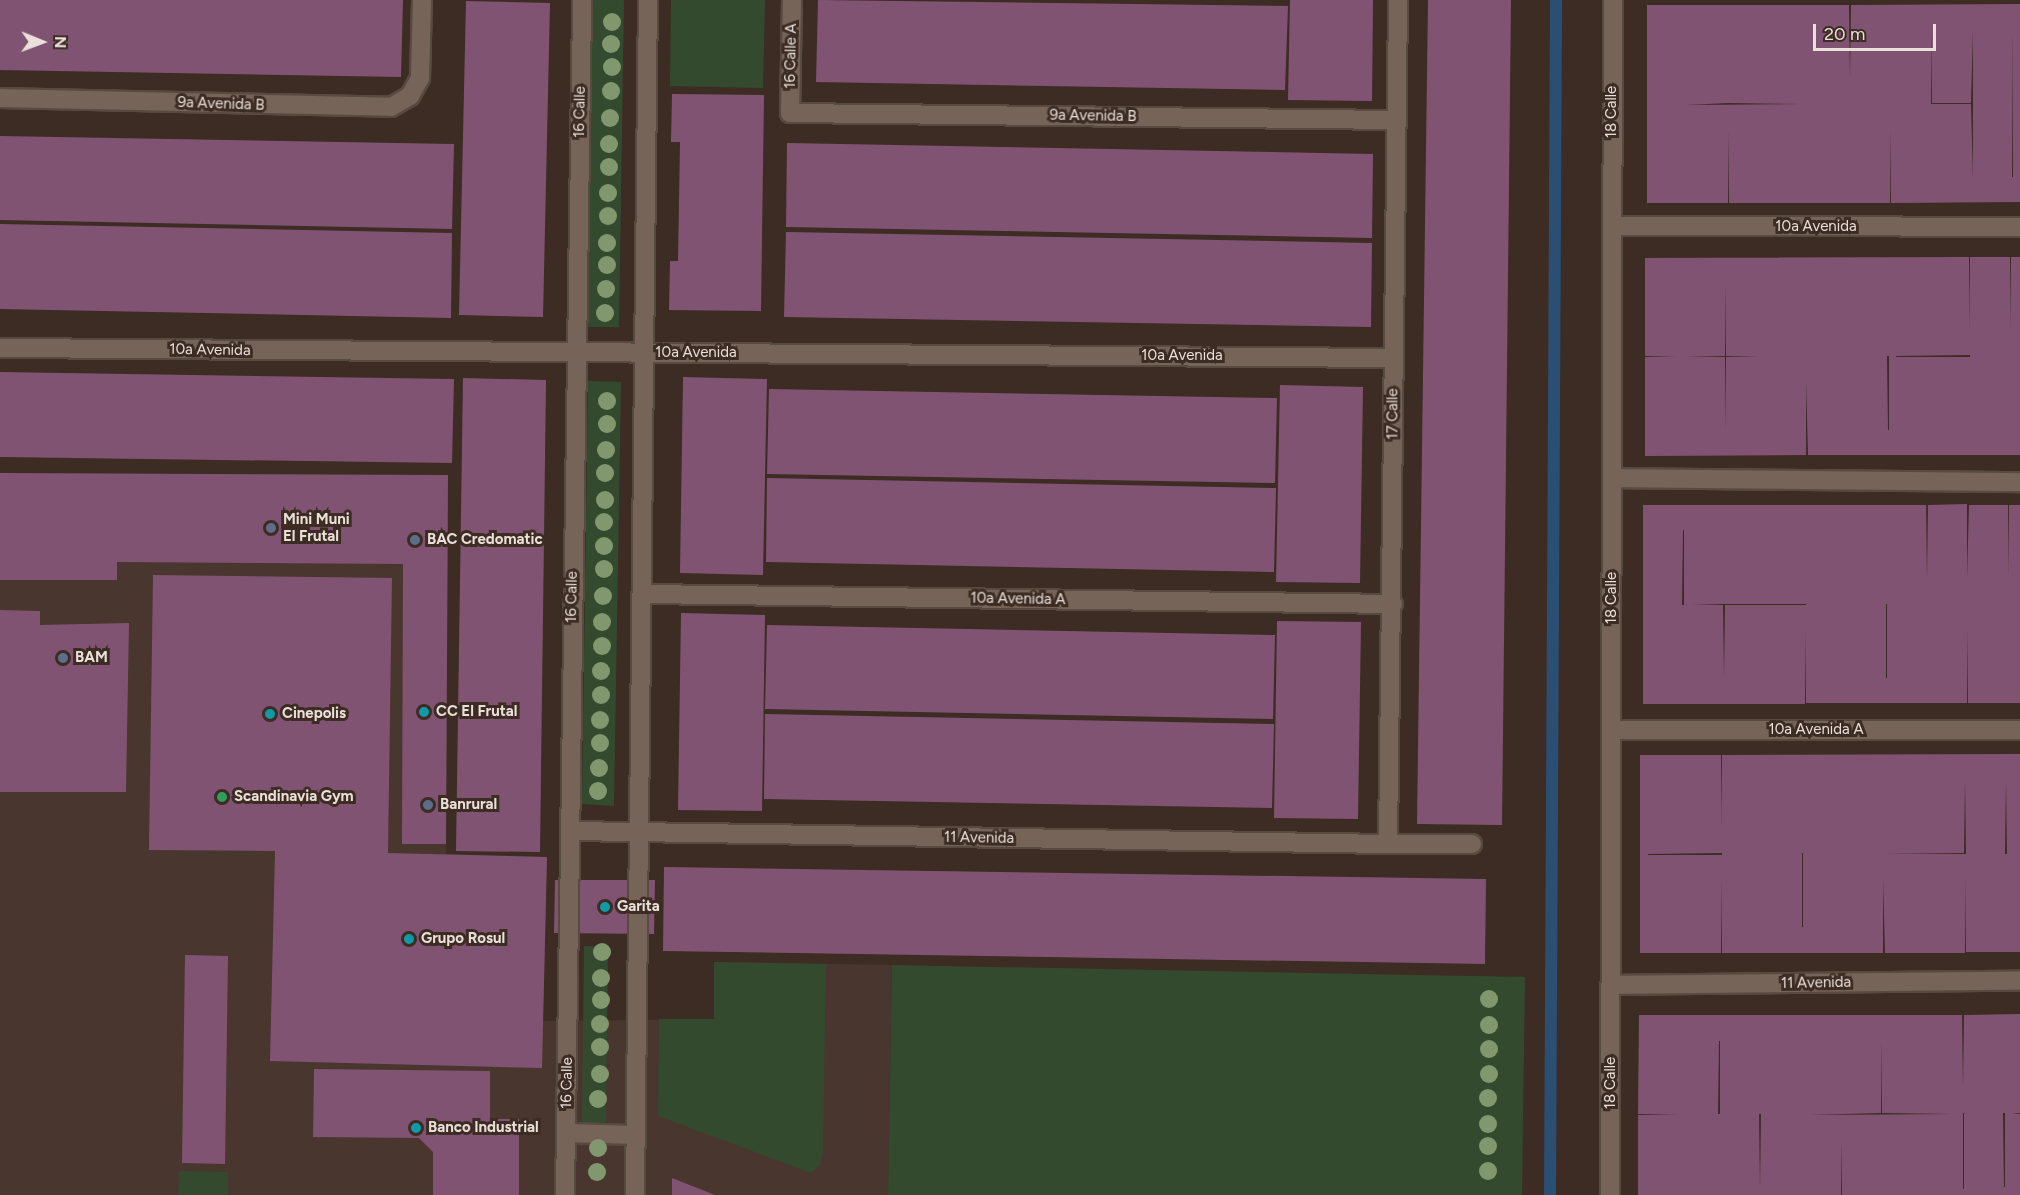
<!DOCTYPE html>
<html>
<head>
<meta charset="utf-8">
<style>
  body { margin:0 }
  #map { position:relative; width:2020px; height:1195px; overflow:hidden; background:#3c2c23; font-family:Figtree,sans-serif }
  div>[style] { position:absolute }
  [style*='--x'] { left:calc(var(--x)*1px); top:calc(var(--y)*1px); width:calc(var(--w)*1px); rotate:calc(var(--a)*1deg) }
  .commercial>* { inset:0; background:#49362f }
  .green>* { inset:0; background:#344a2e }
  .stream>* { height:12px; margin:-6px; padding:0 6px; transform-origin:6px; border-radius:6px; background:#2b4f73 }
  .building>* { inset:0; background:#815372 }
  .roads { filter:drop-shadow(2px 0 #574a41) drop-shadow(-2px 0 #574a41) drop-shadow(0 2px #574a41) drop-shadow(0 -2px #574a41) }
  .minor>* { height:18px; margin:-9px; padding:0 9px; transform-origin:9px; border-radius:9px; background:#766459 }
  .trees>* { width:18px; height:18px; margin:-9px; border-radius:50%; background:#81976e }
  .dots>* { width:16px; height:16px; translate:-50% -50%; box-sizing:border-box; border:3px solid #3c2c23; border-radius:50% }
  span { translate:-50% -50%; white-space:nowrap; text-align:center; line-height:1.15; -webkit-text-stroke:6px #3c2c23; paint-order:stroke }
  .street-label { font-size:15px; color:#eadfd9 }
  .poi-label { font-size:15px; color:#eadfd9; font-weight:700 }
  .left { translate:0 -50%; text-align:left }
  .north { position:absolute; left:12px; top:12px; width:60px; height:60px; -webkit-text-stroke:4px #3c2c23; paint-order:stroke; rotate:91deg; font-size:16px; font-weight:700; line-height:24px; text-align:center; color:#eadfd9 }
  .north::after { content:''; display:block; margin:auto; width:21px; height:27px; background:#eadfd9; clip-path:polygon(50% 0,100% 100%,50% 72%,0 100%) }
  .scale { position:absolute; left:1813px; top:24px; width:123px; height:27px; box-sizing:border-box; border:3px solid #eadfd9; border-top:0; padding-left:8px; font-size:18px; line-height:21px; white-space:nowrap; color:#eadfd9; -webkit-text-stroke:4px #3c2c23; paint-order:stroke }
</style>
</head>
<body>
<div id="map">
  <div class="commercial">
    <i style="clip-path:polygon(0 473px,448px 475px,446px 854px,547px 857px,543px 1021px,714px 1019px,714px 962px,892px 965px,888px 1195px,0 1195px)"></i>
  </div>
  <div class="green">
    <i style="clip-path:polygon(592px 0,624px 0,619px 327px,587px 327px)"></i>
    <i style="clip-path:polygon(671px 0,765px 0,763px 88px,670px 86px)"></i>
    <i style="clip-path:polygon(588px 381px,621px 382px,614px 806px,582px 804px)"></i>
    <i style="clip-path:polygon(584px 946px,608px 947px,606px 1125px,582px 1124px)"></i>
    <i style="clip-path:polygon(714px 962px,826px 964px,823px 1150px,820px 1165px,811px 1173px,658px 1116px,659px 1019px,714px 1019px)"></i>
    <i style="clip-path:polygon(892px 965px,1525px 977px,1522px 1195px,888px 1195px)"></i>
    <i style="clip-path:polygon(179px 1171px,228px 1172px,228px 1195px,178px 1195px)"></i>
  </div>
  <div class="stream">
    <i style="--x:1550;--y:1195;--w:1195;--a:-89.71"></i>
  </div>
  <div class="building">
    <i style="clip-path:polygon(0 0,403px 0,401px 77px,0 70px)"></i>
    <i style="clip-path:polygon(818px 0,1288px 6px,1285px 90px,816px 82px)"></i>
    <i style="clip-path:polygon(1290px 0,1373px 0,1372px 101px,1288px 100px)"></i>
    <i style="clip-path:polygon(1428px 0,1511px 0,1502px 825px,1417px 824px)"></i>
    <i style="clip-path:polygon(466px 1px,550px 3px,543px 317px,459px 315px)"></i>
    <i style="clip-path:polygon(evenodd,2020px 4px,2020px 202px,1891px 203px,1890px 130px,1890px 203px,1729px 203px,1728px 130px,1728px 203px,1647px 203px,1647px 5px,1849px 5px,1850px 78px,1851px 5px,2020px 4px,1931px 29px,1932px 103px,1971px 103px,1973px 30px,1973px 179px,1971px 104px,1931px 104px,1931px 29px,2020px 4px,2013px 30px,2013px 177px,2012px 177px,2013px 30px,2020px 4px,1728px 103px,1801px 104px,1687px 105px,1728px 103px)"></i>
    <i style="clip-path:polygon(672px 94px,764px 95px,761px 311px,669px 310px,670px 261px,678px 261px,680px 142px,671px 142px)"></i>
    <i style="clip-path:polygon(0 136px,454px 144px,452px 229px,0 220px)"></i>
    <i style="clip-path:polygon(787px 143px,1373px 154px,1372px 238px,786px 227px)"></i>
    <i style="clip-path:polygon(0 224px,452px 233px,451px 318px,0 309px)"></i>
    <i style="clip-path:polygon(786px 232px,1372px 243px,1371px 327px,784px 317px)"></i>
    <i style="clip-path:polygon(evenodd,1969px 257px,1969px 330px,1970px 257px,2010px 257px,2010px 330px,2011px 257px,2020px 257px,2020px 455px,1808px 455px,1806px 382px,1806px 455px,1645px 456px,1645px 357px,1677px 356px,1645px 356px,1645px 258px,1969px 257px,1726px 283px,1726px 356px,1758px 357px,1726px 357px,1725px 430px,1725px 357px,1685px 356px,1725px 356px,1726px 283px,1969px 257px,1970px 355px,1970px 357px,1896px 357px,1896px 356px,1970px 355px,1969px 257px,1887px 356px,1889px 356px,1889px 430px,1888px 430px,1887px 356px)"></i>
    <i style="clip-path:polygon(0 372px,454px 379px,452px 463px,0 457px)"></i>
    <i style="clip-path:polygon(683px 377px,767px 379px,763px 575px,680px 573px)"></i>
    <i style="clip-path:polygon(463px 378px,546px 380px,540px 852px,456px 851px)"></i>
    <i style="clip-path:polygon(1280px 385px,1363px 387px,1360px 583px,1276px 582px)"></i>
    <i style="clip-path:polygon(769px 389px,1277px 398px,1275px 483px,767px 474px)"></i>
    <i style="clip-path:polygon(0 473px,448px 475px,446px 844px,402px 844px,403px 564px,117px 562px,117px 580px,0 580px)"></i>
    <i style="clip-path:polygon(767px 478px,1276px 488px,1274px 572px,766px 562px)"></i>
    <i style="clip-path:polygon(evenodd,1967px 504px,1967px 579px,1969px 505px,2008px 505px,2008px 578px,2009px 505px,2020px 505px,2020px 703px,1968px 703px,1967px 629px,1967px 703px,1806px 703px,1805px 629px,1805px 704px,1643px 704px,1643px 505px,1926px 505px,1927px 579px,1928px 505px,1967px 504px,1683px 530px,1684px 530px,1684px 605px,1682px 605px,1683px 530px,1967px 504px,1692px 604px,1806px 604px,1806px 605px,1725px 605px,1724px 678px,1723px 605px,1692px 604px,1967px 504px,1886px 604px,1887px 604px,1887px 678px,1886px 678px,1886px 604px)"></i>
    <i style="clip-path:polygon(153px 575px,392px 578px,388px 853px,547px 857px,542px 1068px,270px 1061px,275px 851px,149px 850px)"></i>
    <i style="clip-path:polygon(0 610px,40px 611px,40px 625px,129px 623px,126px 792px,0 792px)"></i>
    <i style="clip-path:polygon(681px 613px,765px 615px,762px 811px,678px 810px)"></i>
    <i style="clip-path:polygon(1277px 621px,1361px 622px,1358px 819px,1274px 818px)"></i>
    <i style="clip-path:polygon(767px 625px,1275px 635px,1273px 719px,765px 709px)"></i>
    <i style="clip-path:polygon(765px 714px,1274px 724px,1272px 808px,764px 799px)"></i>
    <i style="clip-path:polygon(evenodd,2020px 754px,2020px 952px,1966px 952px,1965px 878px,1965px 953px,1885px 953px,1883px 880px,1883px 953px,1722px 953px,1721px 879px,1721px 953px,1640px 953px,1640px 755px,1721px 755px,1722px 828px,1722px 755px,2020px 754px,1965px 780px,1966px 854px,1884px 854px,1964px 853px,1965px 780px,2020px 754px,2006px 780px,2007px 854px,2005px 854px,2006px 780px,2020px 754px,1722px 853px,1722px 855px,1648px 855px,1648px 854px,1722px 853px,2020px 754px,1802px 853px,1803px 853px,1803px 927px,1802px 927px,1802px 853px)"></i>
    <i style="clip-path:polygon(664px 867px,1486px 879px,1485px 964px,663px 951px)"></i>
    <i style="clip-path:polygon(555px 880px,655px 880px,654px 934px,554px 933px)"></i>
    <i style="clip-path:polygon(185px 955px,228px 956px,225px 1164px,182px 1163px)"></i>
    <i style="clip-path:polygon(evenodd,2020px 1014px,2020px 1113px,2012px 1113px,2020px 1114px,2020px 1195px,1842px 1195px,1841px 1140px,1841px 1195px,1638px 1195px,1638px 1115px,1679px 1114px,1638px 1114px,1639px 1015px,1962px 1015px,1963px 1088px,1964px 1015px,2020px 1014px,1881px 1040px,1882px 1113px,1955px 1114px,1809px 1115px,1881px 1113px,1881px 1040px,2020px 1014px,1719px 1041px,1720px 1041px,1720px 1114px,1718px 1114px,1719px 1041px,2020px 1014px,1963px 1113px,1964px 1113px,1964px 1189px,1963px 1189px,1963px 1113px,2020px 1014px,2003px 1113px,2005px 1113px,2005px 1187px,2004px 1187px,2003px 1113px,2020px 1014px,1759px 1114px,1761px 1114px,1760px 1188px,1759px 1114px)"></i>
    <i style="clip-path:polygon(314px 1069px,490px 1071px,490px 1119px,519px 1119px,519px 1195px,433px 1195px,433px 1152px,419px 1138px,313px 1137px)"></i>
    <i style="clip-path:polygon(672px 1178px,715px 1195px,672px 1195px)"></i>
  </div>
  <div class="roads">
    <div class="minor">
      <i style="--x:792;--y:0;--w:113;--a:91"></i>
      <i style="--x:790;--y:113;--w:607;--a:0.66"></i>
      <i style="--x:0;--y:98;--w:391;--a:1.3"></i>
      <i style="--x:391;--y:107;--w:22;--a:-30"></i>
      <i style="--x:410;--y:96;--w:21;--a:-61"></i>
      <i style="--x:420;--y:78;--w:78;--a:-88.5"></i>
      <i style="--x:1612;--y:226;--w:408;--a:0.1"></i>
      <i style="--x:0;--y:348;--w:1393;--a:0.41"></i>
      <i style="--x:1612;--y:478;--w:408;--a:0.6"></i>
      <i style="--x:643;--y:594;--w:750;--a:0.76"></i>
      <i style="--x:1612;--y:730;--w:408;--a:0"></i>
      <i style="--x:570;--y:831;--w:818;--a:0.91"></i>
      <i style="--x:1388;--y:844;--w:844;--a:-89.32"></i>
      <i style="--x:1388;--y:844;--w:84;--a:0"></i>
      <i style="--x:1611;--y:985;--w:409;--a:-0.6"></i>
      <i style="--x:567;--y:1133;--w:69;--a:1.7"></i>
      <i style="--x:565;--y:1195;--w:1195;--a:-89.18"></i>
      <i style="--x:635;--y:1195;--w:1195;--a:-89.38"></i>
      <i style="--x:1610;--y:1195;--w:1195;--a:-89.86"></i>
    </div>
  </div>
  <div class="trees">
    <i style="left:612px;top:22px"></i>
    <i style="left:611px;top:44px"></i>
    <i style="left:612px;top:67px"></i>
    <i style="left:611px;top:91px"></i>
    <i style="left:610px;top:118px"></i>
    <i style="left:609px;top:144px"></i>
    <i style="left:609px;top:167px"></i>
    <i style="left:608px;top:193px"></i>
    <i style="left:608px;top:216px"></i>
    <i style="left:607px;top:243px"></i>
    <i style="left:607px;top:265px"></i>
    <i style="left:606px;top:289px"></i>
    <i style="left:605px;top:313px"></i>
    <i style="left:607px;top:401px"></i>
    <i style="left:607px;top:424px"></i>
    <i style="left:606px;top:450px"></i>
    <i style="left:605px;top:473px"></i>
    <i style="left:605px;top:500px"></i>
    <i style="left:604px;top:522px"></i>
    <i style="left:604px;top:546px"></i>
    <i style="left:604px;top:569px"></i>
    <i style="left:603px;top:596px"></i>
    <i style="left:602px;top:622px"></i>
    <i style="left:602px;top:646px"></i>
    <i style="left:601px;top:671px"></i>
    <i style="left:601px;top:695px"></i>
    <i style="left:600px;top:720px"></i>
    <i style="left:600px;top:743px"></i>
    <i style="left:599px;top:768px"></i>
    <i style="left:598px;top:791px"></i>
    <i style="left:602px;top:952px"></i>
    <i style="left:601px;top:978px"></i>
    <i style="left:1489px;top:999px"></i>
    <i style="left:601px;top:1000px"></i>
    <i style="left:600px;top:1024px"></i>
    <i style="left:1489px;top:1025px"></i>
    <i style="left:600px;top:1047px"></i>
    <i style="left:1489px;top:1049px"></i>
    <i style="left:600px;top:1074px"></i>
    <i style="left:1489px;top:1074px"></i>
    <i style="left:1488px;top:1098px"></i>
    <i style="left:598px;top:1099px"></i>
    <i style="left:1488px;top:1124px"></i>
    <i style="left:1488px;top:1146px"></i>
    <i style="left:598px;top:1148px"></i>
    <i style="left:1488px;top:1171px"></i>
    <i style="left:597px;top:1172px"></i>
  </div>
  <div class="dots">
    <i style="left:271px;top:528px;background:#5c6f8a"></i>
    <i style="left:415px;top:540px;background:#5c6f8a"></i>
    <i style="left:63px;top:658px;background:#5c6f8a"></i>
    <i style="left:424px;top:712px;background:#0f9aa8"></i>
    <i style="left:270px;top:714px;background:#0f9aa8"></i>
    <i style="left:222px;top:797px;background:#2e9e5b"></i>
    <i style="left:428px;top:805px;background:#5c6f8a"></i>
    <i style="left:605px;top:907px;background:#0f9aa8"></i>
    <i style="left:409px;top:939px;background:#0f9aa8"></i>
    <i style="left:416px;top:1128px;background:#0f9aa8"></i>
  </div>
  <div class="street-label">
    <span style="left:791px;top:56px;rotate:-89deg">16 Calle A</span>
    <span style="left:221px;top:104px;rotate:2deg">9a Avenida B</span>
    <span style="left:580px;top:112px;rotate:-89deg">16 Calle</span>
    <span style="left:1612px;top:112px;rotate:-90deg">18 Calle</span>
    <span style="left:1093px;top:116px;rotate:1deg">9a Avenida B</span>
    <span style="left:1816px;top:227px">10a Avenida</span>
    <span style="left:210px;top:350px;rotate:1deg">10a Avenida</span>
    <span style="left:696px;top:353px">10a Avenida</span>
    <span style="left:1182px;top:356px">10a Avenida</span>
    <span style="left:1393px;top:414px;rotate:-90deg">17 Calle</span>
    <span style="left:572px;top:597px;rotate:-89deg">16 Calle</span>
    <span style="left:1612px;top:598px;rotate:-90deg">18 Calle</span>
    <span style="left:1018px;top:599px;rotate:1deg">10a Avenida A</span>
    <span style="left:1816px;top:730px">10a Avenida A</span>
    <span style="left:979px;top:838px;rotate:1deg">11 Avenida</span>
    <span style="left:1816px;top:983px;rotate:-1deg">11 Avenida</span>
    <span style="left:567px;top:1083px;rotate:-89deg">16 Calle</span>
    <span style="left:1611px;top:1083px;rotate:-90deg">18 Calle</span>
  </div>
  <div class="poi-label">
    <span class="left" style="left:283px;top:528px">Mini Muni<br>El Frutal</span>
    <span class="left" style="left:427px;top:540px">BAC Credomatic</span>
    <span class="left" style="left:75px;top:658px">BAM</span>
    <span class="left" style="left:436px;top:712px">CC El Frutal</span>
    <span class="left" style="left:282px;top:714px">Cinepolis</span>
    <span class="left" style="left:234px;top:797px">Scandinavia Gym</span>
    <span class="left" style="left:440px;top:805px">Banrural</span>
    <span class="left" style="left:617px;top:907px">Garita</span>
    <span class="left" style="left:421px;top:939px">Grupo Rosul</span>
    <span class="left" style="left:428px;top:1128px">Banco Industrial</span>
  </div>
  <div class="north">N</div>
  <div class="scale">20 m</div>
</div>
</body>
</html>
